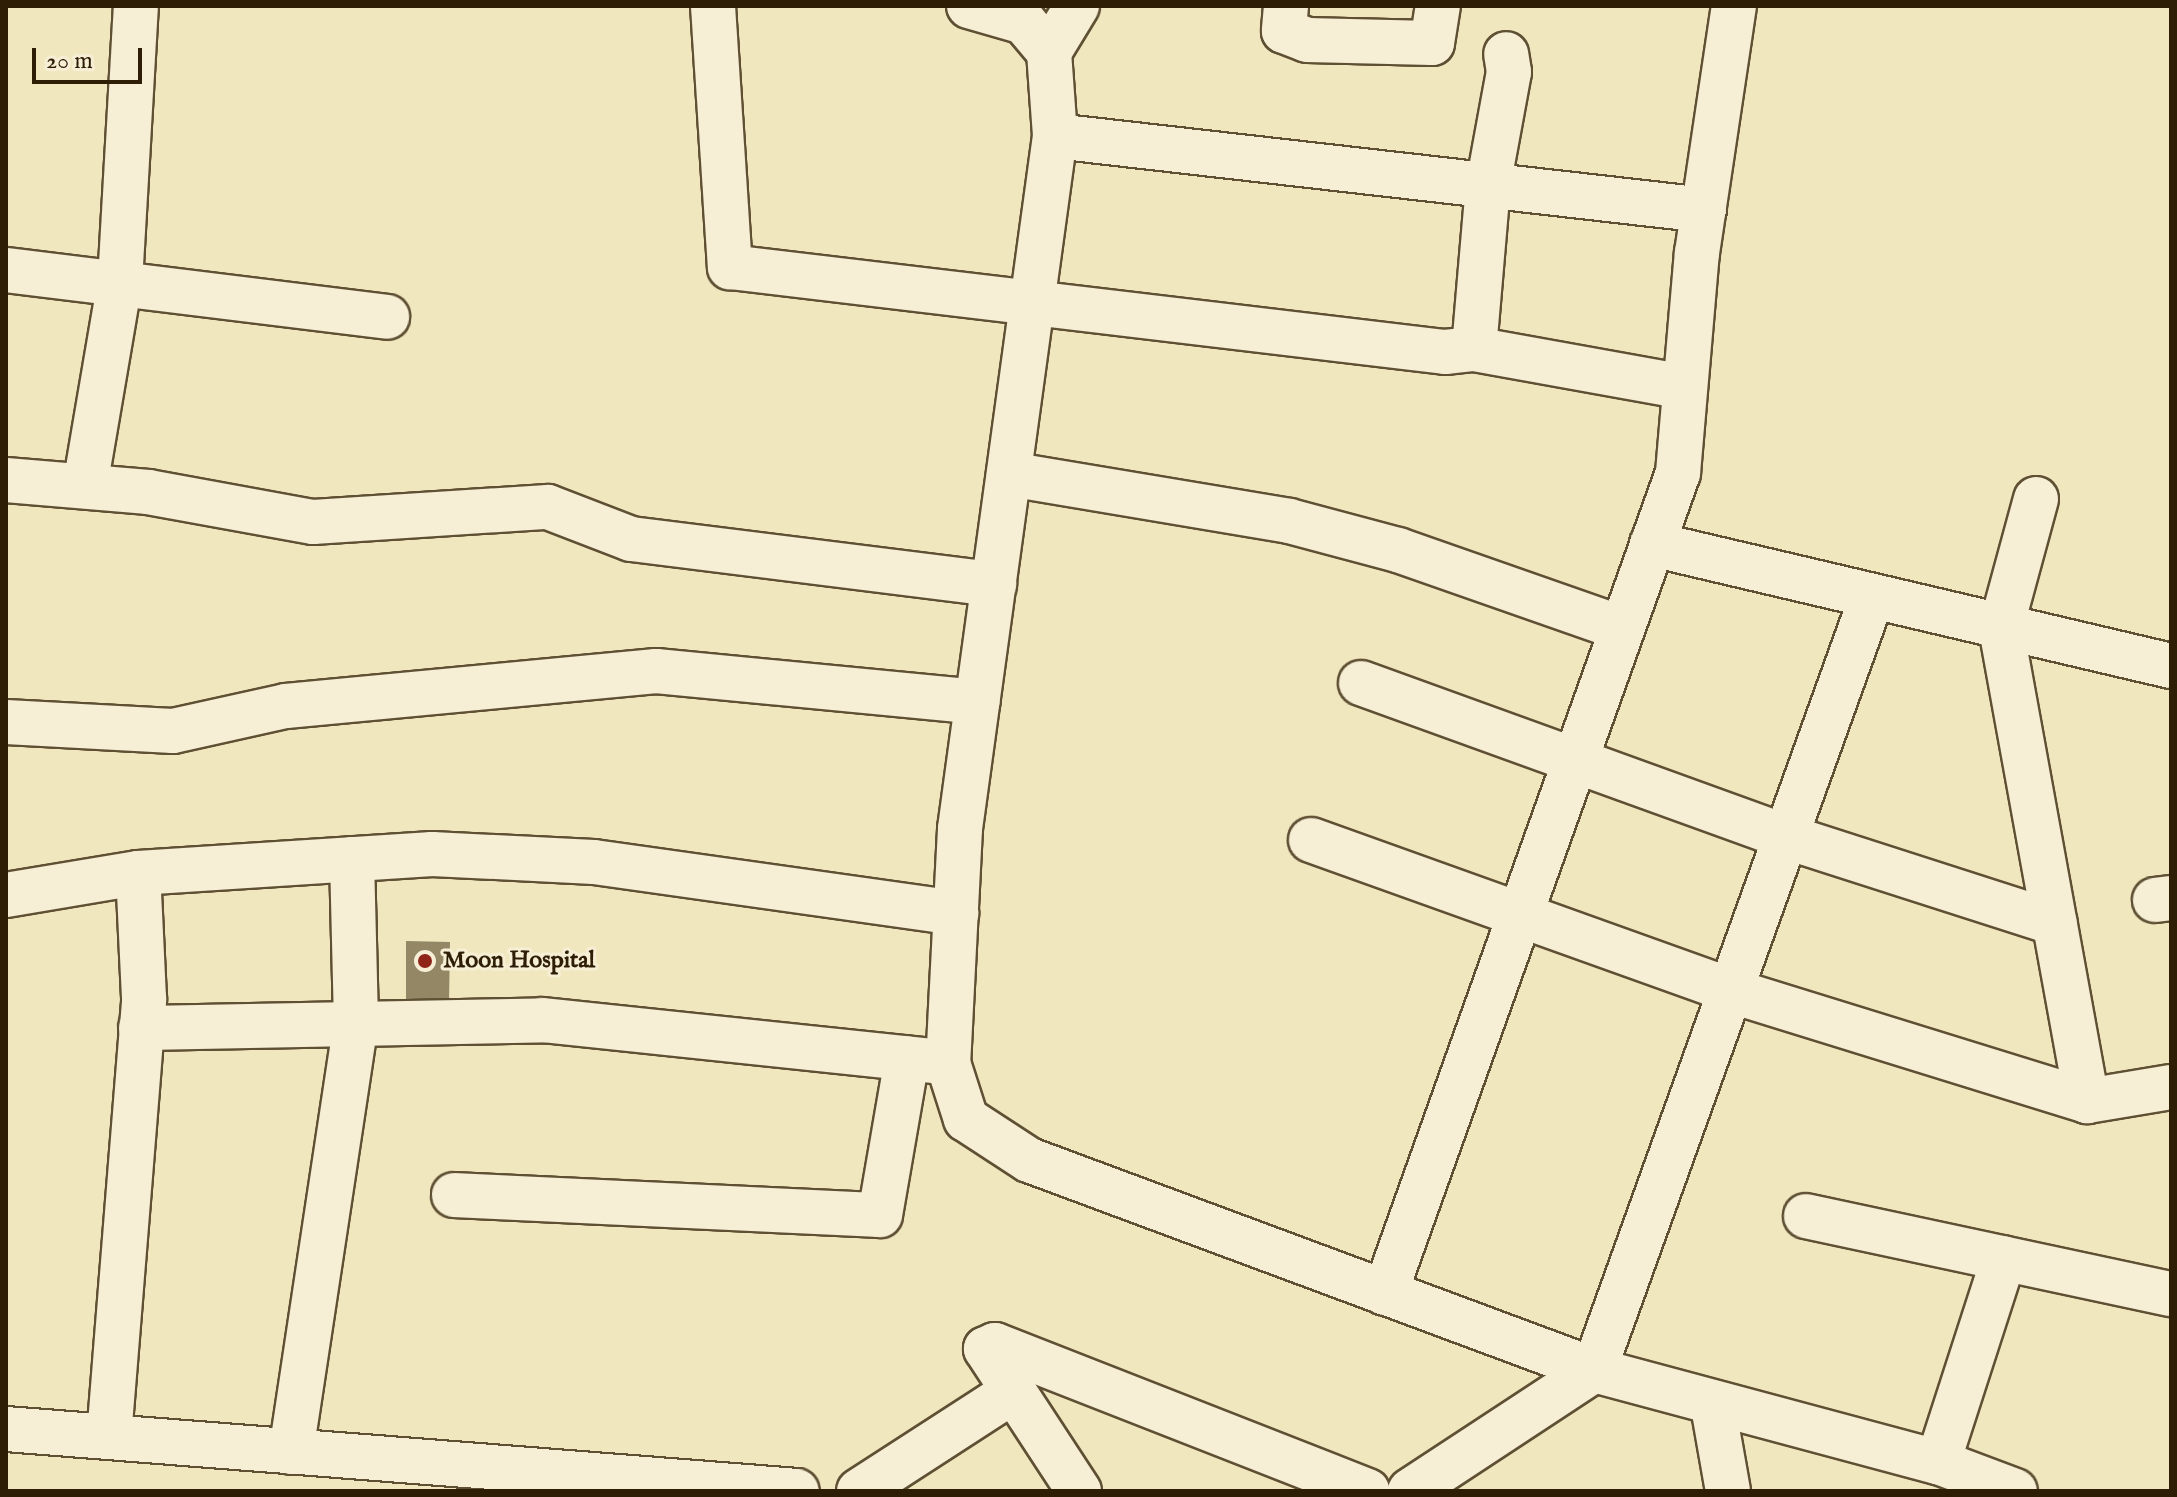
<!DOCTYPE html>
<html>
<head>
<meta charset="utf-8">
<style>
  body { margin:0 }
  #map { position:relative; width:2177px; height:1497px; overflow:hidden; background:#f1e7bf; font-family:"IM FELL English",serif }
  div>[style] { position:absolute }
  [style*='--x'] { left:calc(var(--x)*1px); top:calc(var(--y)*1px); width:calc(var(--w)*1px); rotate:calc(var(--a)*1deg) }
  .building>* { inset:0; background:#938766 }
  .roads { filter:drop-shadow(2px 0 #5f5034) drop-shadow(-2px 0 #5f5034) drop-shadow(0 2px #5f5034) drop-shadow(0 -2px #5f5034) }
  .minor>* { height:44px; margin:-22px; padding:0 22px; transform-origin:22px; border-radius:22px; background:#f6efd5 }
  .dots>* { width:22px; height:22px; translate:-50% -50%; box-sizing:border-box; border:4px solid #f6efd5; border-radius:50% }
  span { translate:-50% -50%; white-space:nowrap; text-align:center; line-height:1.15; -webkit-text-stroke:6px #f6efd5; paint-order:stroke }
  .poi-label { font-size:24px; color:#2e1e06; font-weight:700 }
  .left { translate:0 -50%; text-align:left }
  .frame { position:absolute; inset:0; border:8px solid #2e1e06; pointer-events:none }
  .scale { position:absolute; left:32px; top:48px; width:110px; height:36px; box-sizing:border-box; border:4px solid #2e1e06; border-top:0; padding-left:10px; font-size:24px; line-height:28px; white-space:nowrap; color:#2e1e06; -webkit-text-stroke:6px #f6efd5; paint-order:stroke }
</style>
</head>
<body>
<div id="map">
  <div class="building">
    <i style="clip-path:polygon(406px 941px,450px 942px,449px 1003px,406px 1002px)"></i>
  </div>
  <div class="roads">
    <div class="minor">
      <i style="--x:713;--y:6;--w:262;--a:86.3"></i>
      <i style="--x:730;--y:267;--w:720;--a:6.78"></i>
      <i style="--x:1445;--y:352;--w:29;--a:-6"></i>
      <i style="--x:1474;--y:349;--w:214;--a:10.2"></i>
      <i style="--x:969;--y:6;--w:57;--a:16.2"></i>
      <i style="--x:1024;--y:22;--w:39;--a:50"></i>
      <i style="--x:1049;--y:52;--w:84;--a:85.9"></i>
      <i style="--x:1055;--y:136;--w:699;--a:97.81"></i>
      <i style="--x:960;--y:829;--w:234;--a:92.9"></i>
      <i style="--x:948;--y:1063;--w:59;--a:72.2"></i>
      <i style="--x:966;--y:1119;--w:75;--a:33.1"></i>
      <i style="--x:1029;--y:1160;--w:603;--a:20.39"></i>
      <i style="--x:1594;--y:1370;--w:356;--a:15"></i>
      <i style="--x:1938;--y:1462;--w:82;--a:20.6"></i>
      <i style="--x:1286;--y:6;--w:25;--a:95"></i>
      <i style="--x:1284;--y:31;--w:25;--a:21"></i>
      <i style="--x:1307;--y:40;--w:125;--a:1.4"></i>
      <i style="--x:1432;--y:43;--w:37;--a:-81"></i>
      <i style="--x:1049;--y:52;--w:54;--a:-58.7"></i>
      <i style="--x:1055;--y:136;--w:653;--a:6.5"></i>
      <i style="--x:6;--y:270;--w:384;--a:7"></i>
      <i style="--x:1474;--y:349;--w:164;--a:-85.1"></i>
      <i style="--x:1488;--y:186;--w:116;--a:-79.6"></i>
      <i style="--x:1509;--y:72;--w:18;--a:-99"></i>
      <i style="--x:1009;--y:474;--w:284;--a:9.5"></i>
      <i style="--x:1289;--y:521;--w:113;--a:14.9"></i>
      <i style="--x:1398;--y:550;--w:236;--a:19.3"></i>
      <i style="--x:6;--y:480;--w:143;--a:4.8"></i>
      <i style="--x:148;--y:492;--w:168;--a:10.3"></i>
      <i style="--x:313;--y:522;--w:235;--a:-3.7"></i>
      <i style="--x:548;--y:507;--w:89;--a:21.1"></i>
      <i style="--x:631;--y:539;--w:366;--a:7.1"></i>
      <i style="--x:85;--y:486;--w:207;--a:-80.3"></i>
      <i style="--x:120;--y:282;--w:276;--a:-86.7"></i>
      <i style="--x:2036;--y:499;--w:134;--a:105.2"></i>
      <i style="--x:2001;--y:628;--w:481;--a:79.7"></i>
      <i style="--x:1652;--y:544;--w:533;--a:13.23"></i>
      <i style="--x:1361;--y:683;--w:453;--a:19.9"></i>
      <i style="--x:1787;--y:837;--w:281;--a:17.8"></i>
      <i style="--x:6;--y:722;--w:167;--a:3.1"></i>
      <i style="--x:173;--y:731;--w:116;--a:-12.5"></i>
      <i style="--x:286;--y:706;--w:372;--a:-5.4"></i>
      <i style="--x:656;--y:671;--w:323;--a:5.5"></i>
      <i style="--x:1311;--y:840;--w:447;--a:19.7"></i>
      <i style="--x:1732;--y:991;--w:372;--a:17.2"></i>
      <i style="--x:2087;--y:1101;--w:85;--a:-9.5"></i>
      <i style="--x:6;--y:895;--w:134;--a:-9.5"></i>
      <i style="--x:138;--y:873;--w:295;--a:-3.7"></i>
      <i style="--x:432;--y:854;--w:162;--a:2.8"></i>
      <i style="--x:594;--y:862;--w:366;--a:8"></i>
      <i style="--x:2155;--y:900;--w:16;--a:-7"></i>
      <i style="--x:141;--y:1028;--w:401;--a:-1.1"></i>
      <i style="--x:542;--y:1020;--w:408;--a:6"></i>
      <i style="--x:454;--y:1195;--w:426;--a:2.7"></i>
      <i style="--x:880;--y:1215;--w:159;--a:-80.2"></i>
      <i style="--x:1806;--y:1216;--w:373;--a:12.1"></i>
      <i style="--x:1385;--y:1293;--w:871;--a:-70.34"></i>
      <i style="--x:1678;--y:473;--w:221;--a:-85.1"></i>
      <i style="--x:1697;--y:253;--w:250;--a:-81.5"></i>
      <i style="--x:1713;--y:1406;--w:86;--a:80"></i>
      <i style="--x:6;--y:1429;--w:793;--a:4.48"></i>
      <i style="--x:109;--y:1437;--w:440;--a:-85.4"></i>
      <i style="--x:144;--y:998;--w:125;--a:-92.7"></i>
      <i style="--x:291;--y:1452;--w:435;--a:-81.4"></i>
      <i style="--x:356;--y:1022;--w:163;--a:-91.4"></i>
      <i style="--x:1938;--y:1462;--w:214;--a:-72.1"></i>
      <i style="--x:859;--y:1491;--w:182;--a:-32.9"></i>
      <i style="--x:1079;--y:1491;--w:170;--a:-123.2"></i>
      <i style="--x:986;--y:1349;--w:10;--a:-24"></i>
      <i style="--x:995;--y:1345;--w:400;--a:21.4"></i>
      <i style="--x:1410;--y:1491;--w:220;--a:-33.3"></i>
      <i style="--x:1594;--y:1370;--w:821;--a:-70.22"></i>
    </div>
  </div>
  <div class="dots">
    <i style="left:425px;top:961px;background:#8f2418"></i>
  </div>
  <div class="poi-label">
    <span class="left" style="left:443px;top:961px">Moon Hospital</span>
  </div>
  <div class="frame"></div>
  <div class="scale">20 m</div>
</div>
</body>
</html>
